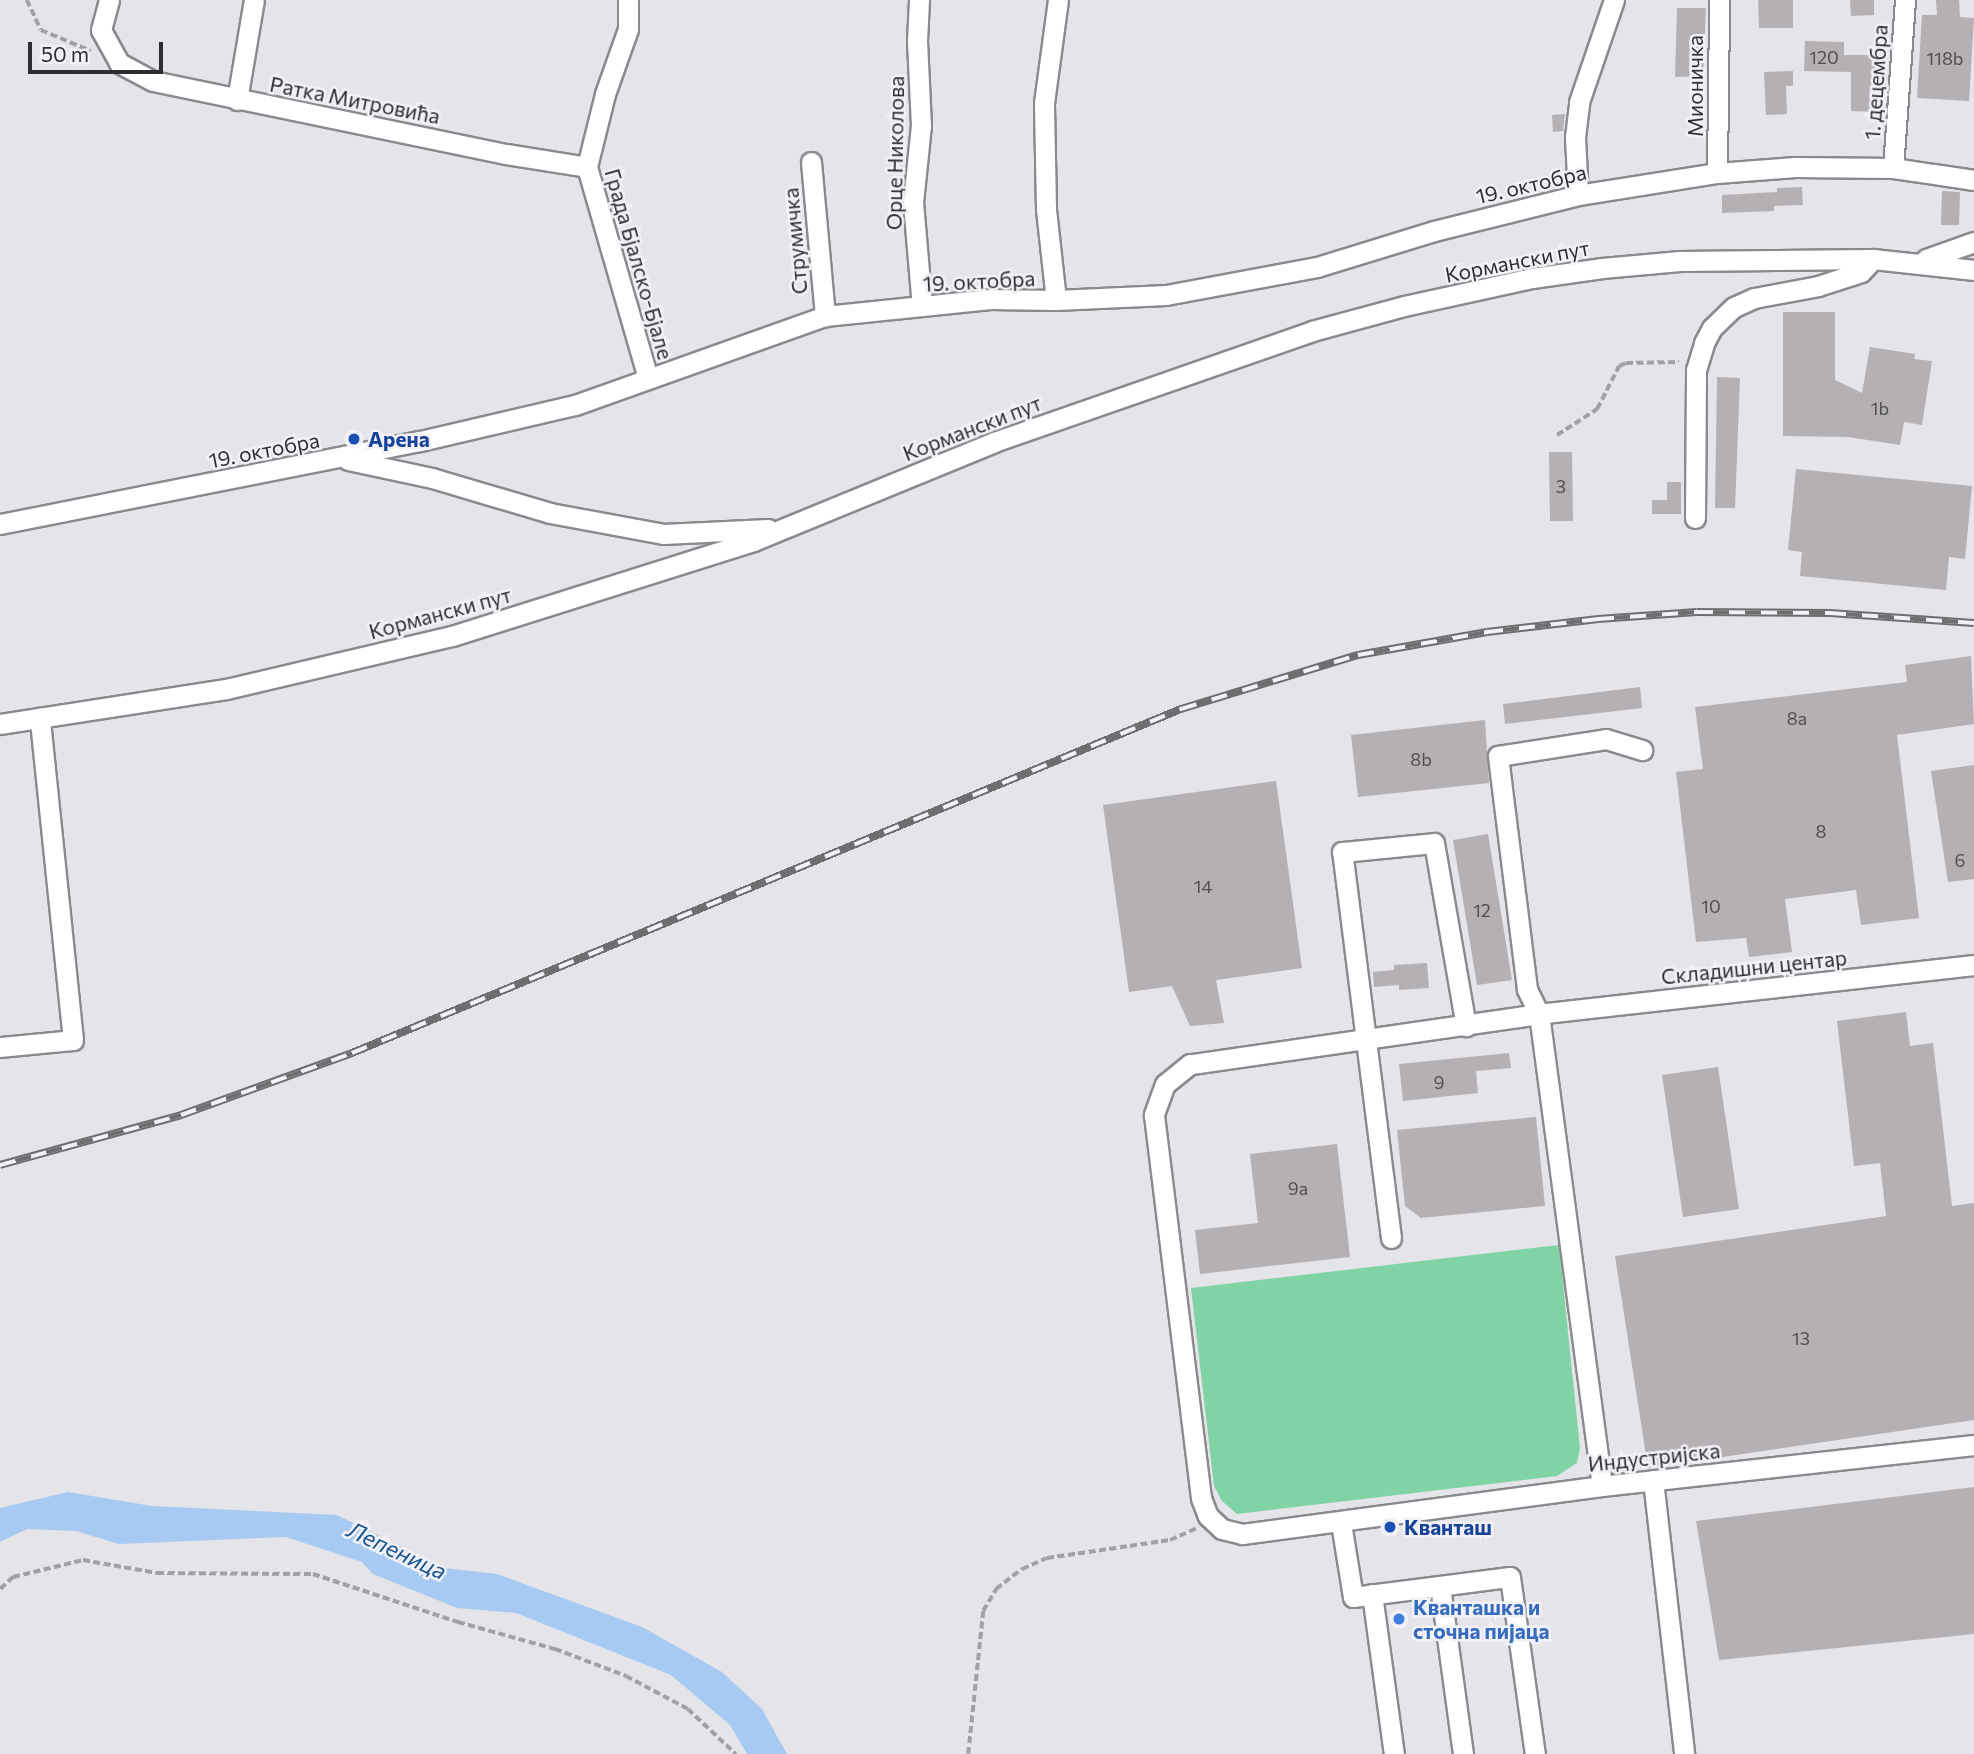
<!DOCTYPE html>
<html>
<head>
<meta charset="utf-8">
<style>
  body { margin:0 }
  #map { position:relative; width:1974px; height:1754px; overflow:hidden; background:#e4e4e9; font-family:Commissioner,sans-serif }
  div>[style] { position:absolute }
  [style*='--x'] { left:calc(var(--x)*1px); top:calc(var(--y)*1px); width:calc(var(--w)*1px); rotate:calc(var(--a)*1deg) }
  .green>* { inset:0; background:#80d3a4 }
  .water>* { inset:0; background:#a7caf2 }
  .building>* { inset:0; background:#b5b0b3 }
  .path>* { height:3.5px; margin-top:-1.75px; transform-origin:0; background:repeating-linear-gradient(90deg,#a1a1a5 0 7px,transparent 0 10.5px) }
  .roads { filter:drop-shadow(2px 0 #898a8f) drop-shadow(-2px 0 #898a8f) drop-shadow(0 2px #898a8f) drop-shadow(0 -2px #898a8f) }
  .minor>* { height:19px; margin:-9.5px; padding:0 9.5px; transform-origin:9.5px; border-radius:9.5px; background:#fff }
  .rail>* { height:8px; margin-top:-4px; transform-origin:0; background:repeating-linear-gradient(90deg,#f1f1f7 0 16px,#6e6e71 0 32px); box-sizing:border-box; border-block:2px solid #6e6e71 }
  .dots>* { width:19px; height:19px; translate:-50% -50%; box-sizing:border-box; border:4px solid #f1f1f7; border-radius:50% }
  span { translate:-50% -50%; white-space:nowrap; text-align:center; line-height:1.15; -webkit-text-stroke:5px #f1f1f7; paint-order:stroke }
  .number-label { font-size:18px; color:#4f4e50 }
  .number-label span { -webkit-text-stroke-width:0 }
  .street-label { font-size:21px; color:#2d2d2f }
  .transit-label { font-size:21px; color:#164399; font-weight:700 }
  .left { translate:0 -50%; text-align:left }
  .shop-label { font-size:21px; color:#366cbe; font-weight:700 }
  .water-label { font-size:23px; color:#195591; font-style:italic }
  .scale { position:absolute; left:28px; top:42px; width:135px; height:32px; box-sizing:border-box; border:4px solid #2d2d2f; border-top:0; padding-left:9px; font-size:21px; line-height:24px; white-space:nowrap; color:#2d2d2f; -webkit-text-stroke:5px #f1f1f7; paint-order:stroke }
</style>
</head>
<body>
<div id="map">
  <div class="green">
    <i style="clip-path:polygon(1559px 1245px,1580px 1448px,1577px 1463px,1557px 1476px,1237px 1514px,1222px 1501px,1214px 1486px,1191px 1288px)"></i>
  </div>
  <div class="water">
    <i style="clip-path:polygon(68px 1492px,152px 1506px,337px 1515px,444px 1568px,497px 1574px,642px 1627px,722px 1672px,762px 1709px,787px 1754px,747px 1754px,730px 1725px,671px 1675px,516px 1613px,457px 1608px,373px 1574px,362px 1562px,286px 1537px,119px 1544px,76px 1531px,27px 1529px,0 1542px,0 1508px)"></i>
  </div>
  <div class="building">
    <i style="clip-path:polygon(1758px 0,1793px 0,1793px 28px,1759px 28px)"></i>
    <i style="clip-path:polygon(1850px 0,1874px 0,1874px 15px,1851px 16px)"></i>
    <i style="clip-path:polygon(1936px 0,1959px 0,1960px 17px,1974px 18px,1969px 101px,1917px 98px,1922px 15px,1937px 15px)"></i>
    <i style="clip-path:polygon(1677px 8px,1706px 8px,1703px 76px,1675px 77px)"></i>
    <i style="clip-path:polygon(1805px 41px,1844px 42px,1844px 55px,1887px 55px,1887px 79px,1880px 79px,1879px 112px,1851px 111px,1851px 72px,1804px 71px)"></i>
    <i style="clip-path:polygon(1793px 71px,1793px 86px,1786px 86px,1787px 114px,1766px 115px,1764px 72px)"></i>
    <i style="clip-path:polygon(1565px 114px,1563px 131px,1553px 132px,1552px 115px)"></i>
    <i style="clip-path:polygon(1802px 187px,1803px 205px,1774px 206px,1774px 211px,1722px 213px,1722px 195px,1777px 192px,1777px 188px)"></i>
    <i style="clip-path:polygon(1942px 191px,1960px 192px,1959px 225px,1941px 225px)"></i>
    <i style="clip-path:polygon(1783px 312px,1835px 312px,1835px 380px,1862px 393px,1870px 347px,1915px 354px,1914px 359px,1932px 361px,1922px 425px,1904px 422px,1900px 445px,1848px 437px,1783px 436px)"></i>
    <i style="clip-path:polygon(1717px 377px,1740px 378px,1735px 508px,1715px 508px)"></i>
    <i style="clip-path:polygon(1549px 452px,1572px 452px,1573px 521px,1550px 521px)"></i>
    <i style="clip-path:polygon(1796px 469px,1972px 486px,1965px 559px,1949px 557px,1946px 590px,1800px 576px,1802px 552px,1788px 550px)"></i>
    <i style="clip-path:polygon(1667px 482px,1681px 482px,1681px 514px,1652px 514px,1652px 500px,1667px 500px)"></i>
    <i style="clip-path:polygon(1971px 656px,1974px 724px,1897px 735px,1919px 918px,1861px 925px,1856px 890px,1785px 899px,1792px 952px,1749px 957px,1746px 938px,1696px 942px,1676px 772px,1703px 769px,1695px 707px,1907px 682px,1905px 665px)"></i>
    <i style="clip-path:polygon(1640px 687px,1642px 708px,1505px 724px,1503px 704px)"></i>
    <i style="clip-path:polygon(1485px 720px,1489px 783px,1358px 797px,1351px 735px)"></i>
    <i style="clip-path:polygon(1974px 765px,1974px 879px,1948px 882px,1931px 771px)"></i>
    <i style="clip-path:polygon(1276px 781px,1302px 968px,1216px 980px,1224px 1023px,1190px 1026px,1172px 986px,1129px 992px,1103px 805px)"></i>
    <i style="clip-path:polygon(1488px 834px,1512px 980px,1477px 985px,1453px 840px)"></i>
    <i style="clip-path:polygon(1427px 963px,1429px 988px,1399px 990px,1399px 985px,1374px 987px,1373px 972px,1394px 970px,1394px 965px)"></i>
    <i style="clip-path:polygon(1906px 1012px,1910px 1046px,1933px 1043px,1952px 1206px,1974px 1203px,1974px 1420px,1648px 1468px,1615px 1256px,1886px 1216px,1880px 1163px,1854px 1166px,1837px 1021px)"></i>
    <i style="clip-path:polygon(1509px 1053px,1511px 1068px,1476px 1071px,1478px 1093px,1403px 1101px,1399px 1064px)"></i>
    <i style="clip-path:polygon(1718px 1067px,1739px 1209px,1683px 1217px,1662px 1075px)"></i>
    <i style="clip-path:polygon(1536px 1117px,1545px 1206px,1421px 1218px,1405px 1206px,1397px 1130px)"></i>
    <i style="clip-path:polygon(1337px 1144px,1350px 1257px,1200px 1274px,1195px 1230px,1258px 1223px,1250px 1154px)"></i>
    <i style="clip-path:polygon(1974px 1487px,1974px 1634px,1719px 1660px,1696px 1521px)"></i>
  </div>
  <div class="path">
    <i style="--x:27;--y:0;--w:33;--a:65"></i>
    <i style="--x:41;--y:30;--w:54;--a:22.8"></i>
    <i style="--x:1557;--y:435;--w:48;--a:-33"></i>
    <i style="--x:1597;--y:409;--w:48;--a:-62.9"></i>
    <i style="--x:1619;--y:366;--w:8;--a:-23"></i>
    <i style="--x:1626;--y:363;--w:53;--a:-1.1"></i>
    <i style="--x:0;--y:1589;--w:18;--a:-43"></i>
    <i style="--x:13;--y:1577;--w:72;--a:-13.7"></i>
    <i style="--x:83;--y:1560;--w:75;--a:10"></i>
    <i style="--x:157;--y:1573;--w:156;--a:0.4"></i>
    <i style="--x:313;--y:1574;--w:153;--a:18.3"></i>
    <i style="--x:458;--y:1622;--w:101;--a:15.6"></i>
    <i style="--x:555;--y:1649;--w:76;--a:20.8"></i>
    <i style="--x:626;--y:1676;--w:70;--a:28"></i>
    <i style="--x:688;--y:1709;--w:66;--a:43.2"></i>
    <i style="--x:968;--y:1754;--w:144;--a:-84"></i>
    <i style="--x:983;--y:1611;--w:26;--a:-59"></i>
    <i style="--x:996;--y:1589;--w:33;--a:-38"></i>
    <i style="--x:1022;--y:1569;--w:27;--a:-24"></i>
    <i style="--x:1047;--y:1558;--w:124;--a:-8.3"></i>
    <i style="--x:1170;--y:1540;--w:30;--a:-24"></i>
  </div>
  <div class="roads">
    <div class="minor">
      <i style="--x:109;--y:0;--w:31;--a:105"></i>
      <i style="--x:101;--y:30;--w:38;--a:61"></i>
      <i style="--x:119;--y:63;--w:38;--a:28"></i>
      <i style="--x:153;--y:81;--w:360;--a:11.7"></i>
      <i style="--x:506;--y:154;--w:82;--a:9.1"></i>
      <i style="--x:628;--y:0;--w:29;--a:90"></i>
      <i style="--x:628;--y:29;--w:69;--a:109.5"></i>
      <i style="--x:605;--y:94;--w:75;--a:103.9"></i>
      <i style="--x:587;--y:167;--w:220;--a:73.9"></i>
      <i style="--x:919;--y:0;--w:41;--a:92.8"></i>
      <i style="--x:917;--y:41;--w:84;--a:87.3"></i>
      <i style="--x:921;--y:125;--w:77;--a:95.9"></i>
      <i style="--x:913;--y:202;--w:104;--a:85.1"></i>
      <i style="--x:237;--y:100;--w:101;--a:-80.4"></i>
      <i style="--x:811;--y:162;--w:155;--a:84.8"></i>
      <i style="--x:1893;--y:168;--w:168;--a:-85.9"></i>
      <i style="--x:1717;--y:173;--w:173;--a:-89.3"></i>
      <i style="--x:1578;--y:195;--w:58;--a:-93"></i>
      <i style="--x:1575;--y:137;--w:35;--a:-83"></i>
      <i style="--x:1579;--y:102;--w:108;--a:-71.1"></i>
      <i style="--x:1926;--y:259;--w:51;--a:-19.5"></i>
      <i style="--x:1056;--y:300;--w:92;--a:-96.3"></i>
      <i style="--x:1046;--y:209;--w:106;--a:-91.1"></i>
      <i style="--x:1044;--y:103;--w:104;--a:-82.3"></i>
      <i style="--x:348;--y:460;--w:86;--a:12.1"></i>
      <i style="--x:432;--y:478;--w:123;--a:16.5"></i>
      <i style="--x:550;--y:513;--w:115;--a:10.5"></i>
      <i style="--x:663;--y:534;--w:105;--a:-2.7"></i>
      <i style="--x:1695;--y:518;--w:148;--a:-89.6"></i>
      <i style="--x:1696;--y:370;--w:28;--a:-73"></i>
      <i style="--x:1704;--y:343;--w:17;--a:-62"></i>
      <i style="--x:1712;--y:328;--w:30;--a:-44"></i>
      <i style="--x:1734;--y:307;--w:22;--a:-24"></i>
      <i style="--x:1754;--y:298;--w:65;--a:-10.6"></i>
      <i style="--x:1818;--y:286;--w:45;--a:-18"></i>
      <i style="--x:1861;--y:272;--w:18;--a:-47"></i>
      <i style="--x:0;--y:524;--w:428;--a:-11.2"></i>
      <i style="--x:420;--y:441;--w:159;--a:-13.1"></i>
      <i style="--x:575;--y:405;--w:265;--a:-19.6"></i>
      <i style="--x:825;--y:316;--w:166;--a:-5.9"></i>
      <i style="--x:990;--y:299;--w:66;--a:0.9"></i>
      <i style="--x:1056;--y:300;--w:110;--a:-2.6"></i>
      <i style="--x:1166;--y:295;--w:154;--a:-10.5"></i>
      <i style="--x:1317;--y:267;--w:122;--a:-17.1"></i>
      <i style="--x:1434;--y:231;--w:148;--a:-14"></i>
      <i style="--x:1578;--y:195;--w:141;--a:-9"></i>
      <i style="--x:1717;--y:173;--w:78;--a:-4.4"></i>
      <i style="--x:1795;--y:167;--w:98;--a:0.6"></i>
      <i style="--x:1893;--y:168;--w:82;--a:8.4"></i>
      <i style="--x:0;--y:724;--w:229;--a:-8.8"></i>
      <i style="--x:226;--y:689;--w:232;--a:-13.2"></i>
      <i style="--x:452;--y:636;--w:316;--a:-17.5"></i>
      <i style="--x:753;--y:541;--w:261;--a:-22.3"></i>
      <i style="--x:994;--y:442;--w:337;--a:-19.2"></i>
      <i style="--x:1312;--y:331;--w:95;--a:-15.2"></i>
      <i style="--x:1404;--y:306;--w:131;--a:-12.3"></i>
      <i style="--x:1532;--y:278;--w:71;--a:-8.1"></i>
      <i style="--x:1602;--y:268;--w:78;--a:-5.1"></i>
      <i style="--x:1680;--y:261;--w:193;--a:-0.6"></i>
      <i style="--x:1873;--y:259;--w:102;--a:6.2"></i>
      <i style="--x:1974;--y:965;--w:438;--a:173.6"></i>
      <i style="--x:1539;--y:1014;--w:353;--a:171.8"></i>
      <i style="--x:1190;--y:1064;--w:32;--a:141"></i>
      <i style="--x:1165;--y:1084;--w:33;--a:110"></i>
      <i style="--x:1154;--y:1115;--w:386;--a:83"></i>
      <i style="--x:1201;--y:1498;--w:19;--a:69"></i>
      <i style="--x:1208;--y:1516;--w:19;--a:43"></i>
      <i style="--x:1222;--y:1529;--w:21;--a:14"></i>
      <i style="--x:1242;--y:1534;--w:363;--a:-7.6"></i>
      <i style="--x:1602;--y:1486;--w:374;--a:-6.3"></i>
      <i style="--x:0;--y:1047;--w:73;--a:-5.5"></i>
      <i style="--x:73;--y:1040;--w:324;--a:-95.9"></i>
      <i style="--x:1391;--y:1238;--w:389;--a:-97.2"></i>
      <i style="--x:1342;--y:852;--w:92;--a:-5.6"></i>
      <i style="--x:1434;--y:843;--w:186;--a:80.1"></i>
      <i style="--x:1653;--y:1480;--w:276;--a:83.5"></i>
      <i style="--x:1602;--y:1486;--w:476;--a:-97.6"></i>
      <i style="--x:1539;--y:1014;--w:28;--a:-116"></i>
      <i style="--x:1527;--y:989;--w:235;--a:-97.1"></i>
      <i style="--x:1498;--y:756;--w:109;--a:-8.9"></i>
      <i style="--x:1606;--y:739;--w:38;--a:17"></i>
      <i style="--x:1341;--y:1523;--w:75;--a:80.8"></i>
      <i style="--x:1353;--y:1597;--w:158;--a:-7.3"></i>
      <i style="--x:1510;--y:1577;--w:179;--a:82"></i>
      <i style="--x:1440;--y:1586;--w:170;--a:82.2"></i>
      <i style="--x:1372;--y:1594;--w:162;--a:82.2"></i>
    </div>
  </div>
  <div class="rail">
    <i style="--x:0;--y:1165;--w:188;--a:-15.4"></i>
    <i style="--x:181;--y:1115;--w:182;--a:-19.9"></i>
    <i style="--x:352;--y:1053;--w:898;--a:-22.54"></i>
    <i style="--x:1181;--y:709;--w:185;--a:-17"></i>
    <i style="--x:1358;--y:655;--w:131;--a:-10.1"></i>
    <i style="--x:1487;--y:632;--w:112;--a:-6.7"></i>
    <i style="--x:1598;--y:619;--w:99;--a:-4"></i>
    <i style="--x:1697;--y:612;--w:133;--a:0.4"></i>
    <i style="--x:1830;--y:613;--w:144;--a:4"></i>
  </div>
  <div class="dots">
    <i style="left:354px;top:439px;background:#1a4fb4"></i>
    <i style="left:1390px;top:1527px;background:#1a4fb4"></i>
    <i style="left:1399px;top:1619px;background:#3f7fe0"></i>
  </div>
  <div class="number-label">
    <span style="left:1824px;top:57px">120</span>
    <span style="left:1945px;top:58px">118b</span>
    <span style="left:1880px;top:408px">1b</span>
    <span style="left:1561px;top:486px">3</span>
    <span style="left:1797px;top:718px">8a</span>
    <span style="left:1421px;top:759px">8b</span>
    <span style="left:1821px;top:831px">8</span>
    <span style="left:1960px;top:860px">6</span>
    <span style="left:1203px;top:886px">14</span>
    <span style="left:1711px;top:906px">10</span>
    <span style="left:1482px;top:910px">12</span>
    <span style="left:1439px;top:1082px">9</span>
    <span style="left:1298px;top:1188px">9a</span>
    <span style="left:1801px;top:1338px">13</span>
  </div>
  <div class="street-label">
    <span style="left:1876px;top:82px;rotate:-86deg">1. децембра</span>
    <span style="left:1695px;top:86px;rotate:-90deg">Мионичка</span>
    <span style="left:355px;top:100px;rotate:11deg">Ратка Митровића</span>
    <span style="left:895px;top:153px;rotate:-89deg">Орце Николова</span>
    <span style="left:1531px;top:184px;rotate:-13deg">19. октобра</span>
    <span style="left:795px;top:241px;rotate:-95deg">Струмичка</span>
    <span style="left:1517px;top:261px;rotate:-11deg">Кормански пут</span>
    <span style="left:639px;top:264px;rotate:74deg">Града Бјалско-Бјале</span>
    <span style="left:979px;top:281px;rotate:-3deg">19. октобра</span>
    <span style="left:972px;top:428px;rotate:-21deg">Кормански пут</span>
    <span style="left:264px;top:450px;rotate:-11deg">19. октобра</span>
    <span style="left:440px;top:613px;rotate:-15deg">Кормански пут</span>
    <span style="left:1754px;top:967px;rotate:-6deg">Складишни центар</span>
    <span style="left:1654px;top:1457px;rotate:-6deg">Индустријска</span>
  </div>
  <div class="transit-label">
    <span class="left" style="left:368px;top:439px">Арена</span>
    <span class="left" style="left:1404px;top:1527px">Кванташ</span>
  </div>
  <div class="shop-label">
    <span class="left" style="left:1413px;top:1619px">Кванташка и<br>сточна пијаца</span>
  </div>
  <div class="water-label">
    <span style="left:397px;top:1550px;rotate:25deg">Лепеница</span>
  </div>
  <div class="scale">50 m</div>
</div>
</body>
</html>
